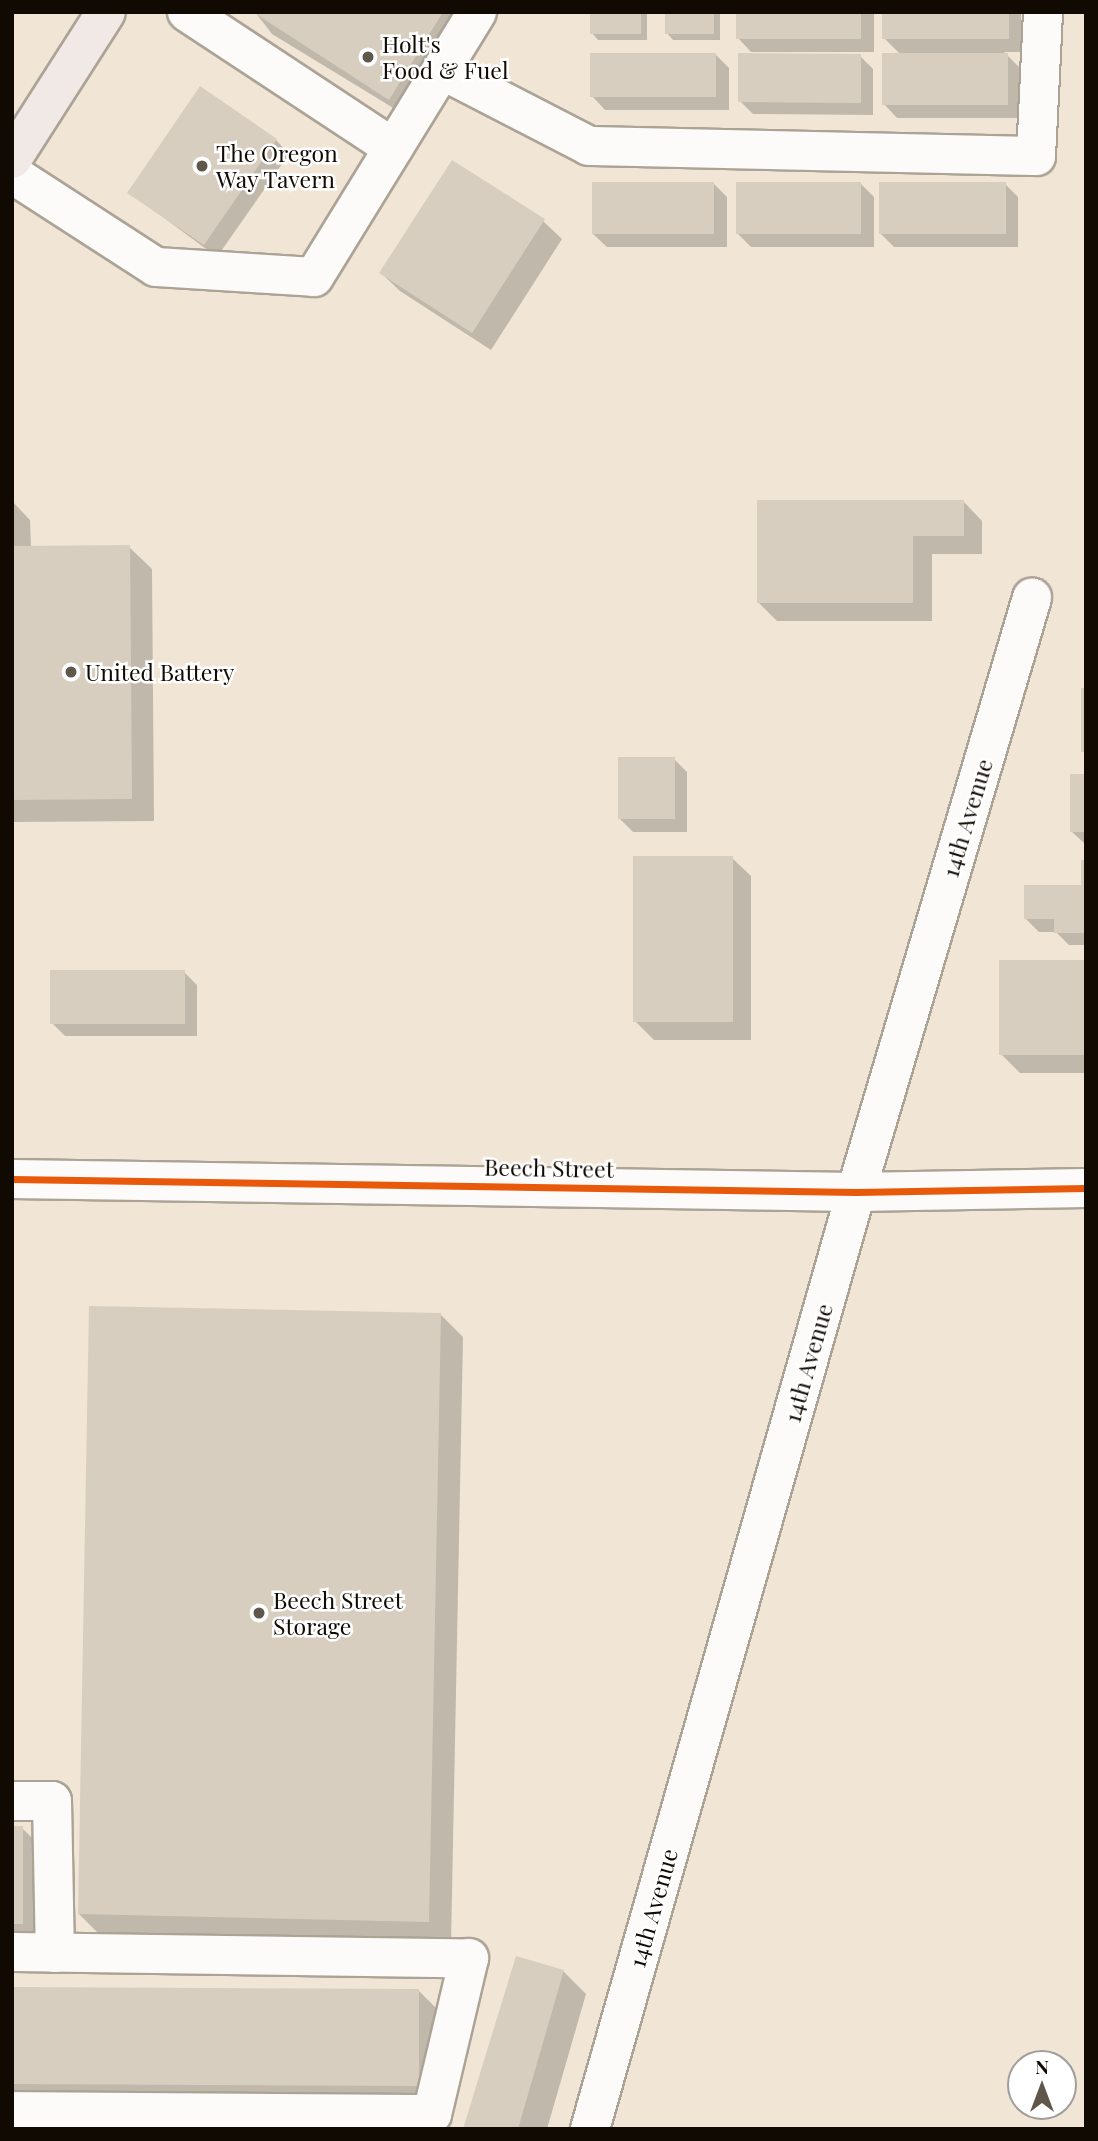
<!DOCTYPE html>
<html>
<head>
<meta charset="utf-8">
<style>
  body { margin:0 }
  #map { position:relative; width:1098px; height:2141px; overflow:hidden; background:#f1e6d5; font-family:"Playfair Display",serif }
  div>[style] { position:absolute }
  [style*='--x'] { left:calc(var(--x)*1px); top:calc(var(--y)*1px); width:calc(var(--w)*1px); rotate:calc(var(--a)*1deg) }
  .shadow>* { inset:0; background:#0003 }
  .building>* { inset:0; background:#d7cec0 }
  .roads { filter:drop-shadow(2px 0 #aca397) drop-shadow(-2px 0 #aca397) drop-shadow(0 2px #aca397) drop-shadow(0 -2px #aca397) }
  .minor>* { height:38px; margin:-19px; padding:0 19px; transform-origin:19px; border-radius:19px; background:#fdfbf9 }
  .major>* { height:38px; margin:-19px; padding:0 19px; transform-origin:19px; border-radius:19px; background:#f0e9e5 }
  .cycleway>* { height:7px; margin:-3.5px; padding:0 3.5px; transform-origin:3.5px; border-radius:3.5px; background:#e8590c }
  .dots>* { width:19px; height:19px; translate:-50% -50%; box-sizing:border-box; border:4px solid #fff; border-radius:50% }
  span { translate:-50% -50%; white-space:nowrap; text-align:center; line-height:1.15; -webkit-text-stroke:5px #fff; paint-order:stroke }
  .poi-label { font-size:23px; color:#110a02 }
  .left { translate:0 -50%; text-align:left }
  .street-label { font-size:23px; color:#110a02 }
  .frame { position:absolute; inset:0; border:14px solid #110a02; pointer-events:none }
  .north { position:absolute; left:1007px; top:2050px; width:70px; height:70px; box-sizing:border-box; background:#fff; border:2px solid #a09d9a; border-radius:50%; rotate:0deg; font-size:19px; font-weight:700; line-height:28px; text-align:center; color:#110a02 }
  .north::after { content:''; display:block; margin:auto; width:24px; height:32px; background:#5f574c; clip-path:polygon(50% 0,100% 100%,50% 72%,0 100%) }
</style>
</head>
<body>
<div id="map">
  <div class="shadow">
    <i style="clip-path:polygon(255px 12px,473px 12px,408px 117px,272px 34px)"></i>
    <i style="clip-path:polygon(592px 12px,647px 12px,647px 40px,598px 40px,592px 33px)"></i>
    <i style="clip-path:polygon(667px 12px,720px 12px,720px 40px,673px 40px,667px 33px)"></i>
    <i style="clip-path:polygon(738px 12px,874px 12px,874px 52px,751px 52px,738px 38px)"></i>
    <i style="clip-path:polygon(884px 12px,1021px 12px,1021px 52px,1004px 52px,1020px 68px,1020px 118px,897px 118px,884px 104px,901px 55px,884px 38px)"></i>
    <i style="clip-path:polygon(716px 55px,729px 68px,729px 110px,605px 110px,592px 96px)"></i>
    <i style="clip-path:polygon(860px 56px,873px 69px,873px 115px,753px 114px,740px 101px)"></i>
    <i style="clip-path:polygon(276px 140px,289px 154px,217px 257px,129px 192px)"></i>
    <i style="clip-path:polygon(714px 184px,727px 197px,727px 247px,607px 247px,593px 234px)"></i>
    <i style="clip-path:polygon(861px 184px,874px 197px,874px 247px,751px 247px,738px 234px)"></i>
    <i style="clip-path:polygon(1005px 184px,1018px 197px,1018px 247px,894px 247px,881px 234px)"></i>
    <i style="clip-path:polygon(543px 221px,562px 239px,491px 350px,400px 291px,381px 273px)"></i>
    <i style="clip-path:polygon(12px 501px,30px 520px,31px 547px,129px 547px,152px 569px,154px 821px,12px 822px)"></i>
    <i style="clip-path:polygon(964px 502px,982px 521px,982px 554px,932px 554px,932px 621px,777px 621px,758px 602px)"></i>
    <i style="clip-path:polygon(674px 759px,687px 772px,687px 832px,633px 832px,620px 819px)"></i>
    <i style="clip-path:polygon(1086px 776px,1086px 844px,1085px 844px,1071px 831px)"></i>
    <i style="clip-path:polygon(732px 858px,751px 876px,751px 1040px,654px 1040px,635px 1021px)"></i>
    <i style="clip-path:polygon(1086px 861px,1086px 945px,1069px 945px,1056px 932px,1039px 932px,1026px 919px,1083px 886px)"></i>
    <i style="clip-path:polygon(1086px 962px,1086px 1073px,1020px 1073px,1001px 1054px)"></i>
    <i style="clip-path:polygon(184px 972px,197px 985px,197px 1036px,65px 1036px,52px 1023px)"></i>
    <i style="clip-path:polygon(440px 1314px,463px 1337px,451px 1944px,102px 1937px,79px 1914px)"></i>
    <i style="clip-path:polygon(12px 1828px,22px 1828px,45px 1851px,45px 1946px,12px 1946px)"></i>
    <i style="clip-path:polygon(563px 1971px,586px 1994px,547px 2129px,465px 2129px)"></i>
    <i style="clip-path:polygon(12px 1988px,419px 1991px,442px 2014px,441px 2109px,12px 2106px)"></i>
  </div>
  <div class="building">
    <i style="clip-path:polygon(253px 12px,443px 12px,389px 100px)"></i>
    <i style="clip-path:polygon(590px 12px,641px 12px,641px 34px,590px 34px)"></i>
    <i style="clip-path:polygon(665px 12px,714px 12px,714px 34px,665px 34px)"></i>
    <i style="clip-path:polygon(736px 12px,861px 12px,861px 39px,736px 39px)"></i>
    <i style="clip-path:polygon(882px 12px,1009px 12px,1009px 39px,882px 39px)"></i>
    <i style="clip-path:polygon(590px 53px,716px 53px,716px 97px,590px 97px)"></i>
    <i style="clip-path:polygon(738px 53px,861px 54px,861px 103px,738px 102px)"></i>
    <i style="clip-path:polygon(882px 53px,1008px 53px,1008px 105px,882px 105px)"></i>
    <i style="clip-path:polygon(200px 86px,277px 139px,204px 245px,127px 193px)"></i>
    <i style="clip-path:polygon(452px 160px,545px 219px,472px 333px,379px 273px)"></i>
    <i style="clip-path:polygon(592px 182px,714px 182px,714px 234px,592px 234px)"></i>
    <i style="clip-path:polygon(736px 182px,861px 182px,861px 234px,736px 234px)"></i>
    <i style="clip-path:polygon(879px 182px,1006px 182px,1006px 234px,879px 234px)"></i>
    <i style="clip-path:polygon(757px 500px,964px 500px,964px 536px,913px 536px,913px 603px,757px 603px)"></i>
    <i style="clip-path:polygon(130px 545px,132px 799px,12px 800px,12px 546px)"></i>
    <i style="clip-path:polygon(1081px 688px,1086px 688px,1086px 752px,1081px 752px)"></i>
    <i style="clip-path:polygon(618px 757px,675px 757px,675px 819px,618px 819px)"></i>
    <i style="clip-path:polygon(1070px 774px,1086px 774px,1086px 832px,1070px 832px)"></i>
    <i style="clip-path:polygon(633px 856px,733px 856px,733px 1022px,633px 1022px)"></i>
    <i style="clip-path:polygon(1081px 860px,1086px 860px,1086px 933px,1054px 933px,1054px 919px,1024px 919px,1024px 885px,1081px 885px)"></i>
    <i style="clip-path:polygon(999px 960px,1086px 960px,1086px 1055px,999px 1055px)"></i>
    <i style="clip-path:polygon(50px 970px,185px 970px,185px 1024px,50px 1024px)"></i>
    <i style="clip-path:polygon(89px 1306px,441px 1313px,429px 1922px,78px 1914px)"></i>
    <i style="clip-path:polygon(12px 1826px,23px 1826px,23px 1924px,12px 1924px)"></i>
    <i style="clip-path:polygon(516px 1956px,564px 1970px,518px 2129px,463px 2129px)"></i>
    <i style="clip-path:polygon(12px 1987px,419px 1989px,419px 2086px,12px 2084px)"></i>
  </div>
  <div class="roads">
    <div class="minor">
      <i style="--x:187;--y:12;--w:247;--a:33.4"></i>
      <i style="--x:442;--y:70;--w:165;--a:27.3"></i>
      <i style="--x:589;--y:146;--w:447;--a:1.3"></i>
      <i style="--x:1036;--y:156;--w:144;--a:-87.2"></i>
      <i style="--x:12;--y:174;--w:171;--a:32.9"></i>
      <i style="--x:156;--y:267;--w:158;--a:3.6"></i>
      <i style="--x:314;--y:277;--w:311;--a:-58.4"></i>
      <i style="--x:12;--y:1179;--w:844;--a:0.88"></i>
      <i style="--x:856;--y:1192;--w:230;--a:-1"></i>
      <i style="--x:12;--y:1801;--w:40;--a:0"></i>
      <i style="--x:52;--y:1801;--w:152;--a:88.9"></i>
      <i style="--x:12;--y:1952;--w:457;--a:0.8"></i>
      <i style="--x:469;--y:1958;--w:160;--a:103.3"></i>
      <i style="--x:432;--y:2114;--w:420;--a:-179.6"></i>
      <i style="--x:590;--y:2129;--w:974;--a:-74.15"></i>
      <i style="--x:856;--y:1192;--w:620;--a:-73.5"></i>
    </div>
    <div class="major">
      <i style="--x:12;--y:159;--w:174;--a:-57.4"></i>
    </div>
  </div>
  <div class="cycleway">
    <i style="--x:12;--y:1179;--w:844;--a:0.88"></i>
    <i style="--x:856;--y:1192;--w:230;--a:-1"></i>
  </div>
  <div class="dots">
    <i style="left:368px;top:57px;background:#5f574c"></i>
    <i style="left:202px;top:166px;background:#5f574c"></i>
    <i style="left:71px;top:672px;background:#5f574c"></i>
    <i style="left:259px;top:1613px;background:#5f574c"></i>
  </div>
  <div class="poi-label">
    <span class="left" style="left:382px;top:57px">Holt's<br>Food &amp; Fuel</span>
    <span class="left" style="left:216px;top:166px">The Oregon<br>Way Tavern</span>
    <span class="left" style="left:85px;top:672px">United Battery</span>
    <span class="left" style="left:273px;top:1613px">Beech Street<br>Storage</span>
  </div>
  <div class="street-label">
    <span style="left:967px;top:818px;rotate:-73deg">14th Avenue</span>
    <span style="left:549px;top:1168px;rotate:1deg">Beech Street</span>
    <span style="left:808px;top:1363px;rotate:-74deg">14th Avenue</span>
    <span style="left:653px;top:1908px;rotate:-74deg">14th Avenue</span>
  </div>
  <div class="frame"></div>
  <div class="north">N</div>
</div>
</body>
</html>
